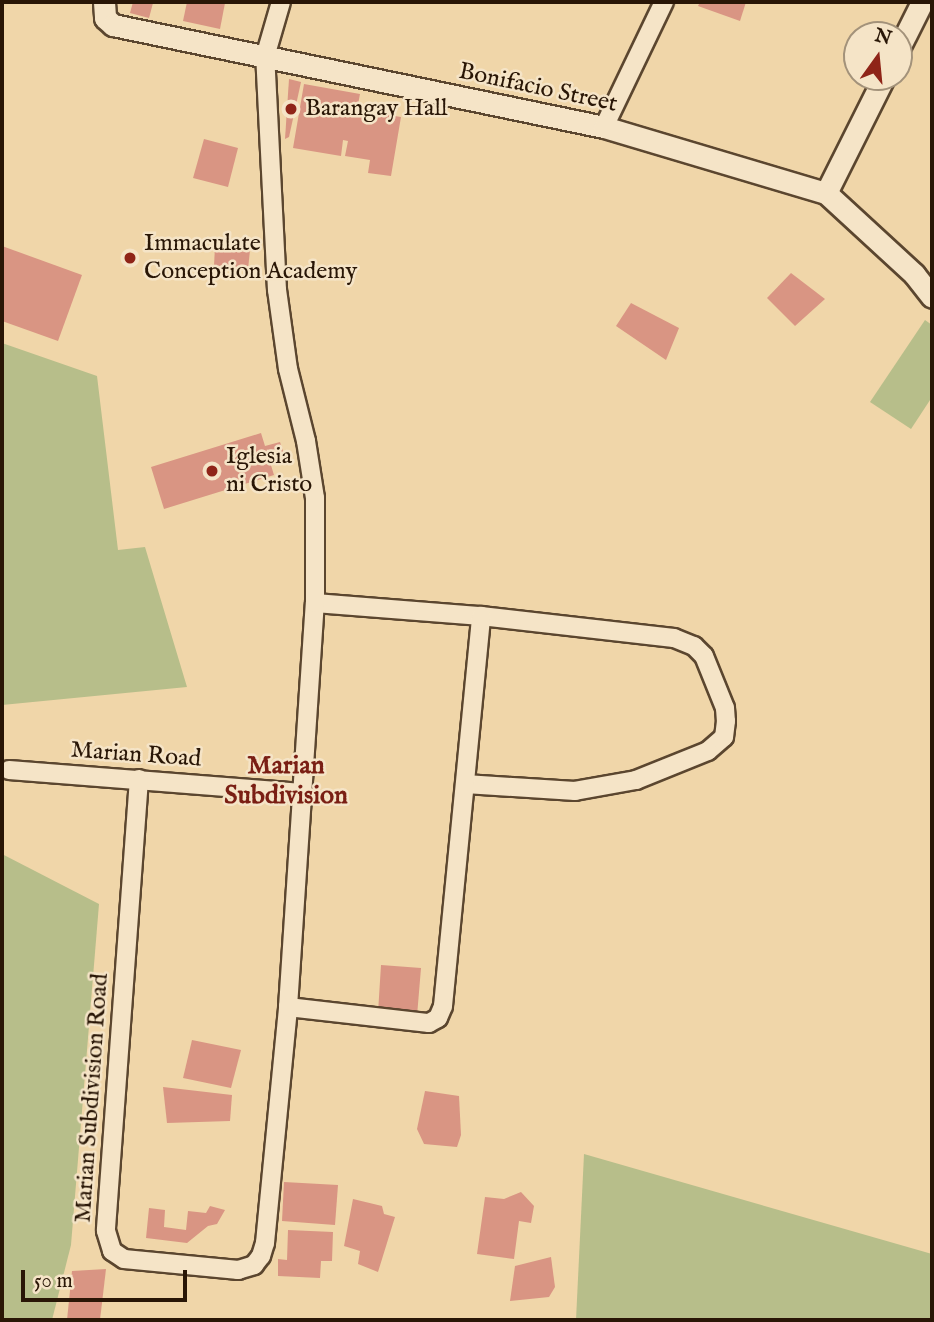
<!DOCTYPE html>
<html>
<head>
<meta charset="utf-8">
<style>
  body { margin:0 }
  #map { position:relative; width:934px; height:1322px; overflow:hidden; background:#f0d6a9; font-family:"IM FELL English",serif }
  div>[style] { position:absolute }
  [style*='--x'] { left:calc(var(--x)*1px); top:calc(var(--y)*1px); width:calc(var(--w)*1px); rotate:calc(var(--a)*1deg) }
  .green>* { inset:0; background:#b7be8a }
  .building>* { inset:0; background:#d99583 }
  .roads { filter:drop-shadow(2px 0 #5b462f) drop-shadow(-2px 0 #5b462f) drop-shadow(0 2px #5b462f) drop-shadow(0 -2px #5b462f) }
  .minor>* { height:18px; margin:-9px; padding:0 9px; transform-origin:9px; border-radius:9px; background:#f5e4c7 }
  .tertiary>* { height:21px; margin:-10.5px; padding:0 10.5px; transform-origin:10.5px; border-radius:10.5px; background:#f5e4c7 }
  .dots>* { width:19px; height:19px; translate:-50% -50%; box-sizing:border-box; border:4px solid #f5e4c7; border-radius:50% }
  span { translate:-50% -50%; white-space:nowrap; text-align:center; line-height:1.15; -webkit-text-stroke:5px #f5e4c7; paint-order:stroke }
  .street-label { font-size:24px; color:#291606 }
  .poi-label { font-size:24px; color:#291606 }
  .left { translate:0 -50%; text-align:left }
  .neighbourhood-label { font-size:26px; color:#7a1f14; font-weight:700 }
  .frame { position:absolute; inset:0; border:4px solid #291606; pointer-events:none }
  .north { position:absolute; left:843px; top:21px; width:70px; height:70px; box-sizing:border-box; background:#f5e4c7; border:2px solid #a3927a; border-radius:50%; rotate:15deg; font-size:19px; font-weight:700; line-height:28px; text-align:center; color:#291606 }
  .north::after { content:''; display:block; margin:auto; width:24px; height:32px; background:#8f2418; clip-path:polygon(50% 0,100% 100%,50% 72%,0 100%) }
  .scale { position:absolute; left:21px; top:1270px; width:166px; height:32px; box-sizing:border-box; border:4px solid #291606; border-top:0; padding-left:9px; font-size:21px; line-height:24px; white-space:nowrap; color:#291606; -webkit-text-stroke:5px #f5e4c7; paint-order:stroke }
</style>
</head>
<body>
<div id="map">
  <div class="green">
    <i style="clip-path:polygon(925px 320px,932px 325px,932px 397px,911px 429px,870px 402px)"></i>
    <i style="clip-path:polygon(2px 343px,97px 376px,118px 550px,145px 547px,187px 687px,2px 705px)"></i>
    <i style="clip-path:polygon(2px 854px,99px 904px,71px 1245px,52px 1320px,2px 1320px)"></i>
    <i style="clip-path:polygon(584px 1154px,932px 1254px,932px 1320px,576px 1320px)"></i>
  </div>
  <div class="building">
    <i style="clip-path:polygon(133px 2px,153px 3px,149px 18px,130px 13px)"></i>
    <i style="clip-path:polygon(187px 2px,225px 3px,220px 29px,183px 21px)"></i>
    <i style="clip-path:polygon(700px 2px,746px 2px,740px 21px,698px 6px)"></i>
    <i style="clip-path:polygon(289px 79px,301px 82px,289px 137px,285px 139px)"></i>
    <i style="clip-path:polygon(304px 84px,360px 94px,357px 110px,401px 117px,391px 176px,368px 173px,370px 160px,345px 156px,348px 141px,343px 140px,341px 156px,293px 148px)"></i>
    <i style="clip-path:polygon(204px 139px,238px 148px,228px 187px,193px 178px)"></i>
    <i style="clip-path:polygon(2px 246px,82px 275px,58px 341px,2px 321px)"></i>
    <i style="clip-path:polygon(215px 246px,250px 250px,248px 270px,214px 266px)"></i>
    <i style="clip-path:polygon(791px 273px,825px 299px,795px 326px,767px 298px)"></i>
    <i style="clip-path:polygon(631px 303px,679px 328px,666px 360px,616px 326px)"></i>
    <i style="clip-path:polygon(261px 433px,265px 446px,280px 442px,285px 457px,270px 462px,274px 475px,164px 509px,151px 467px)"></i>
    <i style="clip-path:polygon(381px 965px,421px 968px,417px 1016px,378px 1013px)"></i>
    <i style="clip-path:polygon(192px 1040px,241px 1050px,231px 1088px,183px 1078px)"></i>
    <i style="clip-path:polygon(163px 1087px,232px 1095px,230px 1121px,167px 1123px)"></i>
    <i style="clip-path:polygon(425px 1091px,459px 1096px,461px 1135px,457px 1147px,424px 1144px,417px 1129px)"></i>
    <i style="clip-path:polygon(284px 1182px,338px 1185px,335px 1225px,282px 1221px)"></i>
    <i style="clip-path:polygon(521px 1192px,534px 1206px,531px 1223px,519px 1221px,514px 1259px,477px 1254px,485px 1197px,504px 1199px)"></i>
    <i style="clip-path:polygon(353px 1199px,382px 1206px,384px 1214px,395px 1217px,378px 1272px,358px 1264px,360px 1251px,344px 1246px)"></i>
    <i style="clip-path:polygon(210px 1206px,225px 1210px,217px 1224px,208px 1226px,187px 1243px,146px 1238px,149px 1208px,165px 1210px,164px 1227px,186px 1230px,188px 1211px,206px 1213px)"></i>
    <i style="clip-path:polygon(288px 1230px,333px 1232px,332px 1261px,321px 1261px,320px 1278px,278px 1276px,278px 1259px,287px 1260px)"></i>
    <i style="clip-path:polygon(551px 1257px,555px 1287px,549px 1297px,510px 1301px,515px 1266px)"></i>
    <i style="clip-path:polygon(106px 1269px,100px 1320px,67px 1320px,72px 1271px)"></i>
  </div>
  <div class="roads">
    <div class="minor">
      <i style="--x:604;--y:127;--w:139;--a:-64.4"></i>
      <i style="--x:315;--y:603;--w:167;--a:4.5"></i>
      <i style="--x:481;--y:616;--w:194;--a:6.5"></i>
      <i style="--x:674;--y:638;--w:22;--a:22"></i>
      <i style="--x:694;--y:646;--w:14;--a:45"></i>
      <i style="--x:704;--y:656;--w:56;--a:68"></i>
      <i style="--x:725;--y:708;--w:13;--a:86"></i>
      <i style="--x:726;--y:721;--w:16;--a:97"></i>
      <i style="--x:724;--y:737;--w:21;--a:139"></i>
      <i style="--x:708;--y:751;--w:78;--a:158.1"></i>
      <i style="--x:636;--y:780;--w:62;--a:169.8"></i>
      <i style="--x:575;--y:791;--w:110;--a:-176.4"></i>
      <i style="--x:9;--y:770;--w:294;--a:4.5"></i>
      <i style="--x:139;--y:779;--w:453;--a:94.2"></i>
      <i style="--x:106;--y:1231;--w:21;--a:73"></i>
      <i style="--x:112;--y:1251;--w:14;--a:34"></i>
      <i style="--x:124;--y:1259;--w:115;--a:5.5"></i>
      <i style="--x:238;--y:1270;--w:17;--a:-17"></i>
      <i style="--x:254;--y:1265;--w:11;--a:-52"></i>
      <i style="--x:261;--y:1256;--w:14;--a:-73"></i>
      <i style="--x:265;--y:1243;--w:237;--a:-84.4"></i>
      <i style="--x:288;--y:1007;--w:405;--a:-86.2"></i>
      <i style="--x:315;--y:603;--w:105;--a:-90"></i>
      <i style="--x:315;--y:498;--w:58;--a:-99"></i>
      <i style="--x:306;--y:441;--w:74;--a:-104"></i>
      <i style="--x:288;--y:369;--w:80;--a:-97.9"></i>
      <i style="--x:277;--y:290;--w:233;--a:-92.9"></i>
      <i style="--x:265;--y:57;--w:57;--a:-73.8"></i>
      <i style="--x:288;--y:1007;--w:142;--a:6.5"></i>
      <i style="--x:429;--y:1023;--w:10;--a:-29"></i>
      <i style="--x:438;--y:1018;--w:13;--a:-67"></i>
      <i style="--x:443;--y:1006;--w:392;--a:-84.4"></i>
    </div>
    <div class="tertiary">
      <i style="--x:104;--y:2;--w:16;--a:86"></i>
      <i style="--x:105;--y:18;--w:11;--a:41"></i>
      <i style="--x:113;--y:25;--w:501;--a:11.74"></i>
      <i style="--x:604;--y:127;--w:232;--a:16.6"></i>
      <i style="--x:826;--y:193;--w:120;--a:42.6"></i>
      <i style="--x:914;--y:274;--w:29;--a:52"></i>
      <i style="--x:899;--y:48;--w:51;--a:-63.4"></i>
      <i style="--x:826;--y:193;--w:130;--a:-63.4"></i>
    </div>
  </div>
  <div class="dots">
    <i style="left:291px;top:109px;background:#8f2418"></i>
    <i style="left:130px;top:258px;background:#8f2418"></i>
    <i style="left:212px;top:471px;background:#8f2418"></i>
  </div>
  <div class="street-label">
    <span style="left:538px;top:88px;rotate:12deg">Bonifacio Street</span>
    <span style="left:136px;top:755px;rotate:4deg">Marian Road</span>
    <span style="left:92px;top:1098px;rotate:-86deg">Marian Subdivision Road</span>
  </div>
  <div class="poi-label">
    <span class="left" style="left:305px;top:109px">Barangay Hall</span>
    <span class="left" style="left:144px;top:258px">Immaculate<br>Conception Academy</span>
    <span class="left" style="left:226px;top:471px">Iglesia<br>ni Cristo</span>
  </div>
  <div class="neighbourhood-label">
    <span style="left:286px;top:781px">Marian<br>Subdivision</span>
  </div>
  <div class="frame"></div>
  <div class="north">N</div>
  <div class="scale">50 m</div>
</div>
</body>
</html>
